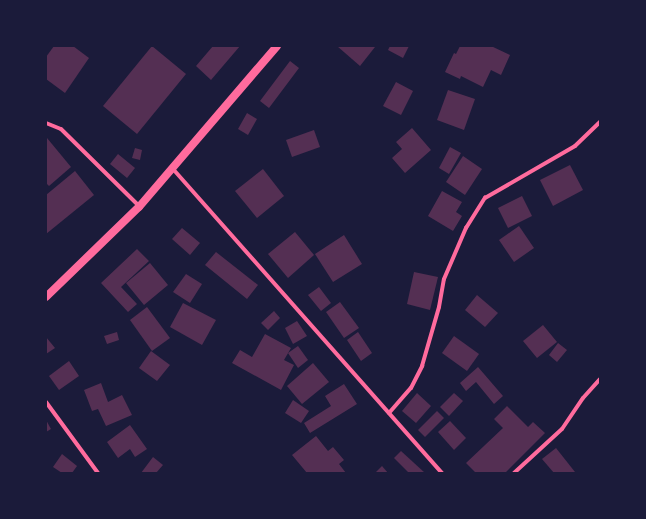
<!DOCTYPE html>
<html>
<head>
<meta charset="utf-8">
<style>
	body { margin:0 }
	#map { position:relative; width:646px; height:519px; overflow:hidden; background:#1b1b3a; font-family:Rubik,sans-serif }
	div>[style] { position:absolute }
	.building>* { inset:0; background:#542f53 }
	.minor>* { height:4px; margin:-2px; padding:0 2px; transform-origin:2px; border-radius:2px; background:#ff6b9d }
	.secondary>* { height:8px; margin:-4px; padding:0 4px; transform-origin:4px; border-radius:4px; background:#ff6b9d }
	span { translate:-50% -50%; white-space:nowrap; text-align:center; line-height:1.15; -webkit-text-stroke:4px #1b1b3a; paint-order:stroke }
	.frame { position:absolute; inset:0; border:47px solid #1b1b3a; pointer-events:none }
</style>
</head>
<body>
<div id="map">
	<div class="building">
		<div style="clip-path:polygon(54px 46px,73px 46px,89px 58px,65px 93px,46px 79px,46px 57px)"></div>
		<div style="clip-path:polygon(152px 46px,186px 74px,137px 134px,103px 106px)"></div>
		<div style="clip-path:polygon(213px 46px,240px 46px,211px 80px,196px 66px)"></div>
		<div style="clip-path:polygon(337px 46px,373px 46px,375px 47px,360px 66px)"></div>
		<div style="clip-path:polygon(390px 46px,409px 46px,403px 58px,388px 50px)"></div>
		<div style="clip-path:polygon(460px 46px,491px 46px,510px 55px,501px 75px,491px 70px,483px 87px,461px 76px,460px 79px,445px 72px,454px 53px,456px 54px)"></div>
		<div style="clip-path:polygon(290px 61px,299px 68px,269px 108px,260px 101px)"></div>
		<div style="clip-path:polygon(396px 82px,413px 91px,401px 115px,383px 106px)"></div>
		<div style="clip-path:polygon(448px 90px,475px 99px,464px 130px,437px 120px)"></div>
		<div style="clip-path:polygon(247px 113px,257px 119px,248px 135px,238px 129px)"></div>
		<div style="clip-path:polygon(412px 128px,431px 150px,405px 173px,392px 158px,402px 149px,396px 142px)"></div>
		<div style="clip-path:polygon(314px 130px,320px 147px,292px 157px,286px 140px)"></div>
		<div style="clip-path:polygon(47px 138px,71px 167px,49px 186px,46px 183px)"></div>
		<div style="clip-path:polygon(450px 147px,461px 153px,449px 174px,439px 168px)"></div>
		<div style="clip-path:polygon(135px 148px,142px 150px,140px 160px,132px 158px)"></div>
		<div style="clip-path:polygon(118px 154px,135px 168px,127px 178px,110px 164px)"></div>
		<div style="clip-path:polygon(463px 156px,482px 169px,465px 195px,446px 182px)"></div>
		<div style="clip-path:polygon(570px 165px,583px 190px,553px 206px,540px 180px)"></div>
		<div style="clip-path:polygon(263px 169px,284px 196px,257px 218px,235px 191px)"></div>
		<div style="clip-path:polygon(75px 171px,94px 195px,46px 234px,46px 195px)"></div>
		<div style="clip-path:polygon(442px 191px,462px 202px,456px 212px,462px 216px,453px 231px,428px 216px)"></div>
		<div style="clip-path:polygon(522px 196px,532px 216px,508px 228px,498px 208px)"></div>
		<div style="clip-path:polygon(519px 226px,534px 248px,514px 262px,499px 240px)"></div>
		<div style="clip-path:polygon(182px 228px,200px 243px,190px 255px,172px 239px)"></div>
		<div style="clip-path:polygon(295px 232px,314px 255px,288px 278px,268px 254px)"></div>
		<div style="clip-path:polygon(344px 235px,362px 264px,333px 282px,315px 254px)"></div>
		<div style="clip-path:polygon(137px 249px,149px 261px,121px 287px,137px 304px,128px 312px,101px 283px)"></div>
		<div style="clip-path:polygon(216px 252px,258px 285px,247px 299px,205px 265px)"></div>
		<div style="clip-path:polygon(150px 263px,168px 285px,144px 305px,126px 283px)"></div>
		<div style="clip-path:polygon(414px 272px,438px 277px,430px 310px,407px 304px)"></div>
		<div style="clip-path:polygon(186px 274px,202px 284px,190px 303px,173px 292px)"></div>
		<div style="clip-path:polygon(319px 287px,331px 303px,321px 311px,308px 295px)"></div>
		<div style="clip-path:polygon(477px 295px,498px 313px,485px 327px,465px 310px)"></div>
		<div style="clip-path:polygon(340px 302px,359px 328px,344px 338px,326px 312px)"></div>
		<div style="clip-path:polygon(183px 303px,216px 320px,202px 345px,170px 327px)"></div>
		<div style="clip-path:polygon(147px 307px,170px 338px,152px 351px,130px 320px)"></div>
		<div style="clip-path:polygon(274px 311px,280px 318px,268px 330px,261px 323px)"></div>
		<div style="clip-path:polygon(297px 321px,307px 336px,293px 344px,285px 328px)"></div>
		<div style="clip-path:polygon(543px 325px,557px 342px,537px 358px,523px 341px)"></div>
		<div style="clip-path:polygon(117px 332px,119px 340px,107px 344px,104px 336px)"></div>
		<div style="clip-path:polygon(358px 332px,372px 353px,361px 361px,347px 340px)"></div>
		<div style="clip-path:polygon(265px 334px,291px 348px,284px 360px,294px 365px,281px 390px,232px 363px,240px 350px,252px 357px)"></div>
		<div style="clip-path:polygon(454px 336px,479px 354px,467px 371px,442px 353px)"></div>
		<div style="clip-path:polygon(46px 337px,55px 348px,46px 354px)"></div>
		<div style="clip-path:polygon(558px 343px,567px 350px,557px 362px,549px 355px)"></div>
		<div style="clip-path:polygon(298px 346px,308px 360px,298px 368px,288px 353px)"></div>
		<div style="clip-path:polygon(151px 351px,170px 365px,157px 381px,139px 368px)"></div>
		<div style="clip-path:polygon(69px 361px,79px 376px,59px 390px,49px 376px)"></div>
		<div style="clip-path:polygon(313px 363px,329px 382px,302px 404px,287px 386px)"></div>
		<div style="clip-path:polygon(478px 367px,503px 396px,494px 404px,476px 382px,466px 391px,460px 383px)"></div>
		<div style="clip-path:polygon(101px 383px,108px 402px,122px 395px,132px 415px,106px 426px,98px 409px,92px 411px,84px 390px)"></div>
		<div style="clip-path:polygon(344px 384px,357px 404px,310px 433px,304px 423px,331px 406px,325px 396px)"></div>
		<div style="clip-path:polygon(417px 393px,431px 406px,416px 423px,402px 411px)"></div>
		<div style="clip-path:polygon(454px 393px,463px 401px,449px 416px,440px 407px)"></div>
		<div style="clip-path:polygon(293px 400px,309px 411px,301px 423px,285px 413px)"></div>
		<div style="clip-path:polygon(507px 406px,528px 427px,533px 422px,545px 433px,505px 473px,476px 473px,466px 463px,503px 428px,494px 419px)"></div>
		<div style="clip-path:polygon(437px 411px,444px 418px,425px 437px,418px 430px)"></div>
		<div style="clip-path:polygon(46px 420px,51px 429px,46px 432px)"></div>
		<div style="clip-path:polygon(450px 421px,466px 438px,454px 450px,438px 432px)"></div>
		<div style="clip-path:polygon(130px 425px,147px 449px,135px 457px,130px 449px,118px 458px,107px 442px)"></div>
		<div style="clip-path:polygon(316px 436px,328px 451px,333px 447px,344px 460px,339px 464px,346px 473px,307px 473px,292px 455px)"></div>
		<div style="clip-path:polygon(556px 448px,575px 472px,575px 473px,554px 473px,542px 459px)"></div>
		<div style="clip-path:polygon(401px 451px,425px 473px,409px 473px,394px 458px)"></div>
		<div style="clip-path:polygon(62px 454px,77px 466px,72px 473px,62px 473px,53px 467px)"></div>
		<div style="clip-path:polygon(153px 457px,163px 465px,156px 473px,141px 473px)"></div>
		<div style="clip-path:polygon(382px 466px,388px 473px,375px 473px)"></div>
	</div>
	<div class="minor">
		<div style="left:46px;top:123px;width:16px;rotate:22deg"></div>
		<div style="left:61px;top:129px;width:110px;rotate:44.6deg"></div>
		<div style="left:173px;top:169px;width:406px;rotate:48.5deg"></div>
		<div style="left:46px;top:402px;width:88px;rotate:53.8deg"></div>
		<div style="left:389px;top:413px;width:33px;rotate:-49deg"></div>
		<div style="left:411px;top:388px;width:25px;rotate:-63deg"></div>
		<div style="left:422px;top:366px;width:61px;rotate:-73.9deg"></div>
		<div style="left:439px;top:307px;width:28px;rotate:-80deg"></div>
		<div style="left:444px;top:279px;width:56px;rotate:-66.7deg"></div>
		<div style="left:466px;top:228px;width:36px;rotate:-58deg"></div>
		<div style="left:485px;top:198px;width:104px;rotate:-30deg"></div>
		<div style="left:575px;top:146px;width:35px;rotate:-44deg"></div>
		<div style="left:514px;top:473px;width:65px;rotate:-42.5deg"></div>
		<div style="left:562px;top:429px;width:37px;rotate:-56deg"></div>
		<div style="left:583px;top:398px;width:25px;rotate:-48deg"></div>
	</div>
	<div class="secondary">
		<div style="left:46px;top:297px;width:129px;rotate:-44.1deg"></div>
		<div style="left:139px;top:207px;width:212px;rotate:-49.4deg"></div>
	</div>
	<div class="frame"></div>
</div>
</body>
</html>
